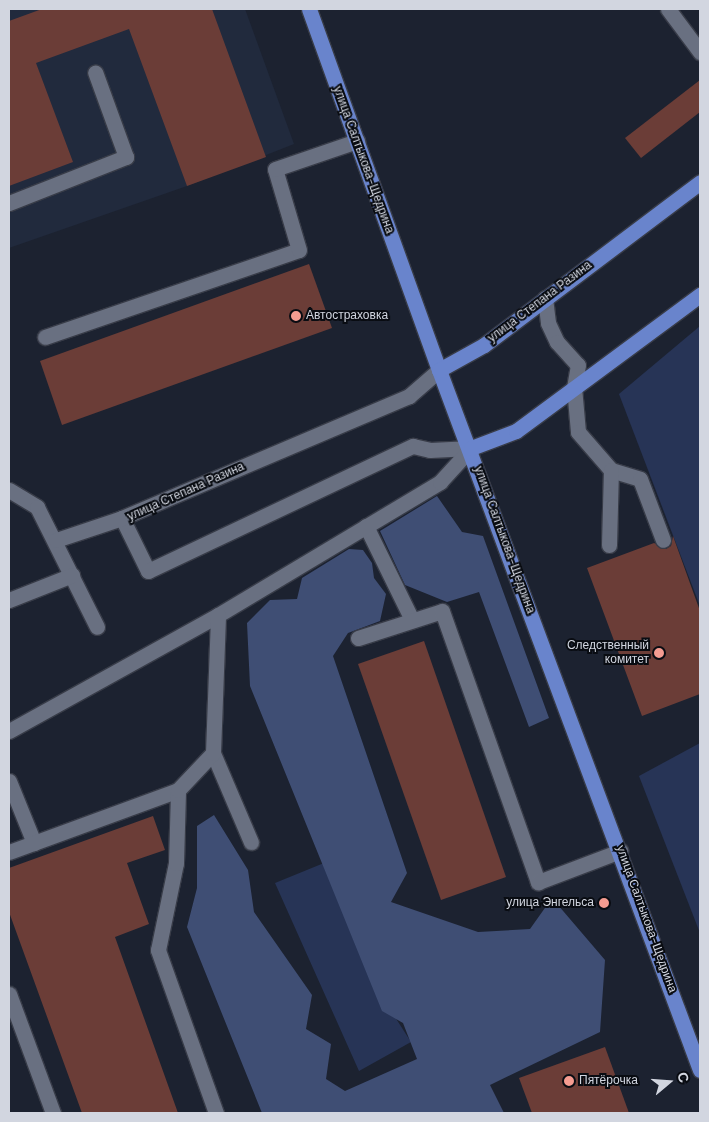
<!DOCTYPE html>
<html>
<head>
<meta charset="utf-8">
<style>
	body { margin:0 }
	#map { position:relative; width:709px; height:1122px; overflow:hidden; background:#1c2230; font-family:"DM Sans",sans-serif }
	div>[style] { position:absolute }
	.built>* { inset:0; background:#212a3d }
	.green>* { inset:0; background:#273456 }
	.forest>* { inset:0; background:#3f4e74 }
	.building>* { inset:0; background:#6b3d37 }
	.roads { filter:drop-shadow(1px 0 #383c48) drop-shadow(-1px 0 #383c48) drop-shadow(0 1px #383c48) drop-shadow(0 -1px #383c48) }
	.minor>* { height:15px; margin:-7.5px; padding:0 7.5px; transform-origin:7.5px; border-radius:7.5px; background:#697081 }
	.major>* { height:15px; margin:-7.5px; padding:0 7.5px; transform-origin:7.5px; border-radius:7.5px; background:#6984cc }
	.dots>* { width:14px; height:14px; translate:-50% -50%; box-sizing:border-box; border:2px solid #090c12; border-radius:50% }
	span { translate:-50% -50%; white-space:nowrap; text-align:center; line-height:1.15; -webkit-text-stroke:4px #090c12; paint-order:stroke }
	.street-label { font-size:12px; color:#d2d6e0 }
	.poi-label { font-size:12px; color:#d2d6e0 }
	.left { translate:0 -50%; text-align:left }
	.right { translate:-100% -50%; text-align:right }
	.frame { position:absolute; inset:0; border:10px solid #d2d6e0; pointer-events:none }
	.north { position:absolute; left:644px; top:1057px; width:50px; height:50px; -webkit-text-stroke:4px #090c12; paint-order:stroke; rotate:72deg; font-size:14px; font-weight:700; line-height:20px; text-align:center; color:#d2d6e0 }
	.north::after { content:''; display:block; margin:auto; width:18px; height:22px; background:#d2d6e0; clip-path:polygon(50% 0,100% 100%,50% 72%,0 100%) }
</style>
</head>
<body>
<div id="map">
	<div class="built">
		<div style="clip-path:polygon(9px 9px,245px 9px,294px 144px,187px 186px,9px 248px)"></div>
	</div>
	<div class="green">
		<div style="clip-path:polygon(700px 326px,700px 606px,619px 394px)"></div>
		<div style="clip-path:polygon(700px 743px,700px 933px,639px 776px)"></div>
		<div style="clip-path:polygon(324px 863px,370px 978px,411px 1042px,359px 1071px,275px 883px)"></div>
	</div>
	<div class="forest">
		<div style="clip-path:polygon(437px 496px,462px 532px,483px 536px,549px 718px,529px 727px,479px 592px,447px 602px,405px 585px,380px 531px)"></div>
		<div style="clip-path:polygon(349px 549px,363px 550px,372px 563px,374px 578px,386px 594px,380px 621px,348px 633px,333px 656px,407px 873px,391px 902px,478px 932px,530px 929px,552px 898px,605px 960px,600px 1032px,490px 1085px,504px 1113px,262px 1113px,187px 927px,197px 888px,197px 826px,214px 815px,248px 870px,254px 912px,312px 995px,306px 1029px,331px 1044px,326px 1079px,345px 1091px,417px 1059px,403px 1023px,382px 1011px,250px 686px,247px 623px,270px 600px,297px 599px,302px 578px)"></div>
	</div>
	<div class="building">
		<div style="clip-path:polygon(42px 9px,212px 9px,266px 157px,187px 186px,129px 29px,36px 63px,73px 162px,9px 186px,9px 21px)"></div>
		<div style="clip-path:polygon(700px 80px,700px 112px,641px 158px,625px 138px)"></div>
		<div style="clip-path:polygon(309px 264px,332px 328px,62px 425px,40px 361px)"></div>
		<div style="clip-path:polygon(673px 536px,700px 611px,700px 694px,642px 716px,587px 568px,654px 543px,666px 549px,671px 546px)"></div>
		<div style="clip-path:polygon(424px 641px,506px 877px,441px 900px,358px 664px)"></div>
		<div style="clip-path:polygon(153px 816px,165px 850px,127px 863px,149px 924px,115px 937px,178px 1113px,82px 1113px,9px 912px,9px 868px)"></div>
		<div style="clip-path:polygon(605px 1047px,629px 1113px,532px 1113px,519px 1078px)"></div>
	</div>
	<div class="roads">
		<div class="minor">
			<div style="left:668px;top:9px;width:54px;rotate:53.3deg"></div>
			<div style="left:9px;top:203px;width:126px;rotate:-21.5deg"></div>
			<div style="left:126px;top:157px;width:90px;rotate:-110deg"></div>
			<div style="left:545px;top:298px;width:25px;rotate:83deg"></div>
			<div style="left:548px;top:323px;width:21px;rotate:65deg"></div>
			<div style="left:557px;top:342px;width:31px;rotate:48deg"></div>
			<div style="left:578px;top:365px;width:22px;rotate:100deg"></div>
			<div style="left:574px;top:387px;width:45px;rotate:84.9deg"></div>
			<div style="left:578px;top:432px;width:50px;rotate:49deg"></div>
			<div style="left:611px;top:470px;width:30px;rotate:17deg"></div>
			<div style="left:640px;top:479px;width:65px;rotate:69.3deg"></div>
			<div style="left:45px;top:337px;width:268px;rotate:-18.9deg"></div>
			<div style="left:299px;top:250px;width:84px;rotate:-106.5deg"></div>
			<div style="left:275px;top:169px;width:87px;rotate:-18.9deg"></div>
			<div style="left:439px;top:370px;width:40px;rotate:139deg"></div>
			<div style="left:409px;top:396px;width:312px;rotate:157deg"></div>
			<div style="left:122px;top:518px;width:59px;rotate:63.9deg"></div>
			<div style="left:148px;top:571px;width:293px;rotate:-25.3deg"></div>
			<div style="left:413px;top:446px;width:17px;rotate:13deg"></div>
			<div style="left:430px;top:450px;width:41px;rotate:-2.8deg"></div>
			<div style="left:9px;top:490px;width:33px;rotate:31deg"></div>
			<div style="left:37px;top:507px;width:134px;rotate:63.4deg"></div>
			<div style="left:366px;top:526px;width:105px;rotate:63.9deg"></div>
			<div style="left:56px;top:540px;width:70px;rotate:-18.4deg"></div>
			<div style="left:609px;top:545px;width:75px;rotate:-88.5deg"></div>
			<div style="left:9px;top:600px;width:68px;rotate:-21.6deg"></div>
			<div style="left:358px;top:638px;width:88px;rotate:-17.8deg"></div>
			<div style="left:442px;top:611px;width:288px;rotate:70.5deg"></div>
			<div style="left:538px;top:882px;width:88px;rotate:-20.7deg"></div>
			<div style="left:9px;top:731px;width:239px;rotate:-29deg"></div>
			<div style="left:218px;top:615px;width:259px;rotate:-30.9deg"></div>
			<div style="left:440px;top:482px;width:46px;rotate:-47.6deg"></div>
			<div style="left:213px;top:753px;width:97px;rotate:66.9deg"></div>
			<div style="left:9px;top:781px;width:67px;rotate:68deg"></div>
			<div style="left:9px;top:852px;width:180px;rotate:-20.1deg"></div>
			<div style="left:9px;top:994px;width:127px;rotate:69.7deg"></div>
			<div style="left:216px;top:1113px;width:173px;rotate:-109.6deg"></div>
			<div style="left:158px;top:950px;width:89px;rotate:-78.3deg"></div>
			<div style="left:176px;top:863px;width:73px;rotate:-88.4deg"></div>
			<div style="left:178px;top:790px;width:51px;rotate:-46.6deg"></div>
			<div style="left:213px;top:753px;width:138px;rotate:-87.9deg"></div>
		</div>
		<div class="major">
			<div style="left:309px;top:9px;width:384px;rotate:70.2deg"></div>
			<div style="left:439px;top:370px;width:747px;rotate:69.55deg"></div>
			<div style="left:439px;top:370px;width:51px;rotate:-29.1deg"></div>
			<div style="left:484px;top:345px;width:271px;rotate:-37deg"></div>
			<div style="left:471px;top:448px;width:48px;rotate:-20.7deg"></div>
			<div style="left:516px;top:431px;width:229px;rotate:-36.5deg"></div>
		</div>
	</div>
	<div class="dots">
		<div style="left:296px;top:316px;background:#f59c91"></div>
		<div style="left:659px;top:653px;background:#f59c91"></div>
		<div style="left:604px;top:903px;background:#f59c91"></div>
		<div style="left:569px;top:1081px;background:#f59c91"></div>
	</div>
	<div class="street-label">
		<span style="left:363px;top:160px;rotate:70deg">улица Салтыкова-Щедрина</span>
		<span style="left:540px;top:302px;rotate:-37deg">улица Степана Разина</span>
		<span style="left:186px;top:492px;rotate:-24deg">улица Степана Разина</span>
		<span style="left:504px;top:540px;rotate:70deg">улица Салтыкова-Щедрина</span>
		<span style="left:646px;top:919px;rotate:70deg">улица Салтыкова-Щедрина</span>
	</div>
	<div class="poi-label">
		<span class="left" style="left:306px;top:316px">Автостраховка</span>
		<span class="right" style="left:649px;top:653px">Следственный<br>комитет</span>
		<span class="right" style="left:594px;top:903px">улица Энгельса</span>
		<span class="left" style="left:579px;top:1081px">Пятёрочка</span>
	</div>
	<div class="frame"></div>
	<div class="north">С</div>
</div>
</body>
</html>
